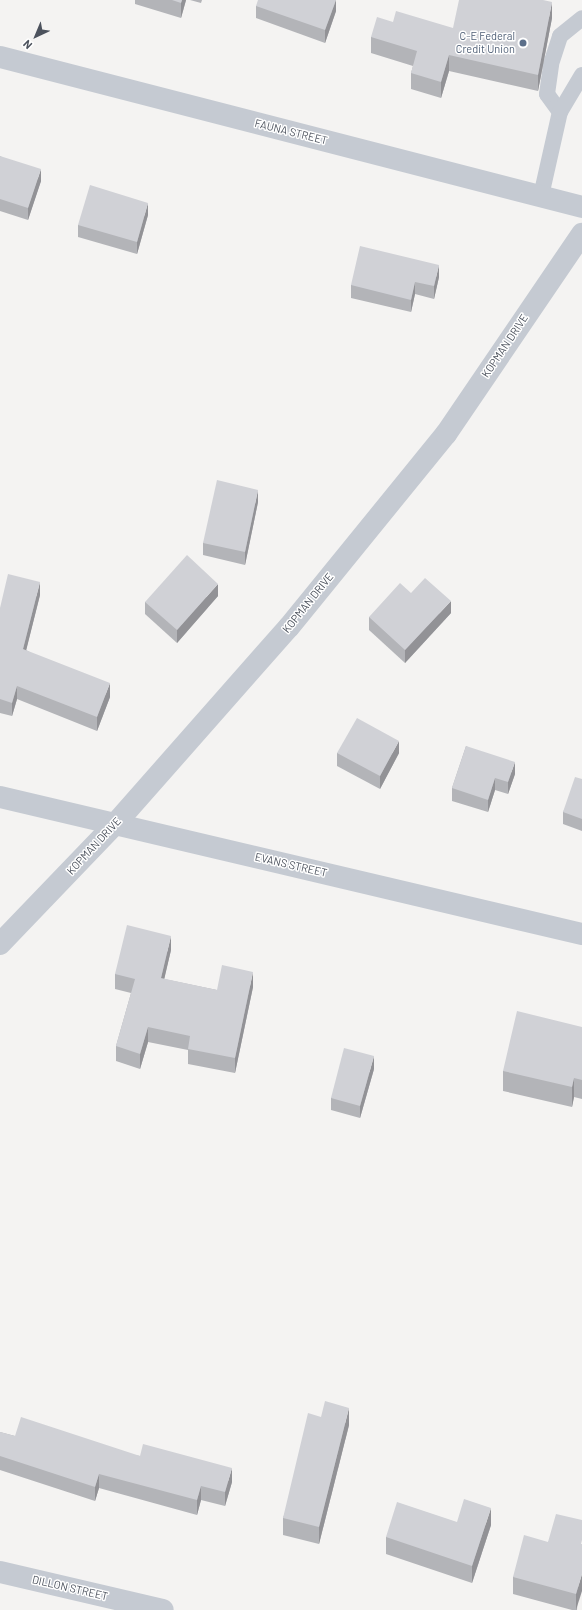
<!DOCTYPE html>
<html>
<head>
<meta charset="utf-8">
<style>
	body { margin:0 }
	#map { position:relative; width:582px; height:1610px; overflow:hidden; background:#f4f3f2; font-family:Barlow,sans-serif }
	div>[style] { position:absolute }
	.lane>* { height:16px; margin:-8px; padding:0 8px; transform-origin:8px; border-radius:8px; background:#c5cad2 }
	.street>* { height:22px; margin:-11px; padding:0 11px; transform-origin:11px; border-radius:11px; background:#c5cad2 }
	.wall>* { inset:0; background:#b3b4b8 }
	.shaded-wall>* { inset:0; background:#929296 }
	.building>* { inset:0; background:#d0d1d6 }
	.dots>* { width:11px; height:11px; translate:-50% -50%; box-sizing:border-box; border:2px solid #fff; border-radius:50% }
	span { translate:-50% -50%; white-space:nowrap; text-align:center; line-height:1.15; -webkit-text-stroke:3px #fff; paint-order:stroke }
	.service-label { font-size:11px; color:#4e5e75 }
	.right { translate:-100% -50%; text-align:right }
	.street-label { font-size:11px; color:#4c525d }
	.north { position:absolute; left:16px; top:16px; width:40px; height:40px; -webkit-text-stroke:3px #fff; paint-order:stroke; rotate:224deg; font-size:11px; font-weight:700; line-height:16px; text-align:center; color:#4c525d }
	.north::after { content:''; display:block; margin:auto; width:14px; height:18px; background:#4c525d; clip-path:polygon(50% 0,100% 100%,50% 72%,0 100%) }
</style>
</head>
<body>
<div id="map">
	<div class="lane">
		<div style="left:560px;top:112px;width:22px;rotate:-126deg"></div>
		<div style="left:547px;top:94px;width:30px;rotate:-82deg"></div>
		<div style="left:551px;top:64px;width:29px;rotate:-72deg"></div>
		<div style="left:560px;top:36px;width:28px;rotate:-39deg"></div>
		<div style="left:541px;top:196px;width:86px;rotate:-77.3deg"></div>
		<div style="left:560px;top:112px;width:43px;rotate:-59.3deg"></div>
	</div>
	<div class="street">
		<div style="left:0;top:57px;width:601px;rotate:14.45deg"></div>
		<div style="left:0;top:797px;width:598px;rotate:13.25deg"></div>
		<div style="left:0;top:944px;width:168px;rotate:-46.2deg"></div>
		<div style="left:116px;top:823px;width:261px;rotate:-48.6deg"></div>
		<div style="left:289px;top:627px;width:249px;rotate:-50.9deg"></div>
		<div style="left:446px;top:434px;width:242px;rotate:-55.8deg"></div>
		<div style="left:0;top:1572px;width:167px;rotate:13.1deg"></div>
	</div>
	<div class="wall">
		<div style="clip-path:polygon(135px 0,186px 0,181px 18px,135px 4px)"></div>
		<div style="clip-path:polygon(190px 0,202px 0,201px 3px)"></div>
		<div style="clip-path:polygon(336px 0,336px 11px,325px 43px,256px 18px,256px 6px)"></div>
		<div style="clip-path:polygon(552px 18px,538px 91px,449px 71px,441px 98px,411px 89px,411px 73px,413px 66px,371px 53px,371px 37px,453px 28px)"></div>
		<div style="clip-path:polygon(0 156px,41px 181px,28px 220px,0 211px)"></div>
		<div style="clip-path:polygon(148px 215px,137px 254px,78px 237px,78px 225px)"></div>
		<div style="clip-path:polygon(439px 277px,434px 299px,415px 294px,411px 312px,351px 298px,351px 285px)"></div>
		<div style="clip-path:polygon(258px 502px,245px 565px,203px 555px,203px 543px)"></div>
		<div style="clip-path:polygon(40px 595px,26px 650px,110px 697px,97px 731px,17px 699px,12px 716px,0 713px,0 608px)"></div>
		<div style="clip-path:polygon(218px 596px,177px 643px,145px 614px,145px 602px)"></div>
		<div style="clip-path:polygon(451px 613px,405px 663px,369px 630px,369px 617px)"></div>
		<div style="clip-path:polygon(466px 746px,515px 774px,508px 794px,495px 790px,488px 812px,452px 801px,452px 788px)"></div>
		<div style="clip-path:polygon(337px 753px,399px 753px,380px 789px,337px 766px)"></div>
		<div style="clip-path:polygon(582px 779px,582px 831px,563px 824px,563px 812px)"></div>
		<div style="clip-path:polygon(171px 950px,164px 979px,217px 990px,253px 987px,235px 1073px,188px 1064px,188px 1050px,148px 1042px,140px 1069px,116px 1061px,116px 1046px,131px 993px,115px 989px,115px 974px)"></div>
		<div style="clip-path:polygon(582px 1027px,582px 1099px,574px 1097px,572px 1107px,503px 1091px,503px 1071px)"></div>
		<div style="clip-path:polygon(374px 1069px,360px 1118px,331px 1110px,331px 1098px)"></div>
		<div style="clip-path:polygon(321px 1417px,349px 1425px,319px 1544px,283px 1535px,283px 1518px)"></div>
		<div style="clip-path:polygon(0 1432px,15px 1436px,140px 1456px,232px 1482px,225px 1506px,201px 1500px,197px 1515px,99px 1488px,95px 1501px,0 1470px)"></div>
		<div style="clip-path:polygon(582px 1520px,577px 1610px,572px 1610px,513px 1594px,513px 1577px,548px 1542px)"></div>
		<div style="clip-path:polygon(457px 1522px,491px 1525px,472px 1583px,386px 1554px,386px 1537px)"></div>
	</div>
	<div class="shaded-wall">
		<div style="clip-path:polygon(182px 0,186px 0,181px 18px,181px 3px)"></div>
		<div style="clip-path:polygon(336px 0,336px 11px,325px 43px,325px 30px)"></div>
		<div style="clip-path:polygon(552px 2px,552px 18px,538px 91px,538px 75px)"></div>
		<div style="clip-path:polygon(449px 55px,449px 71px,441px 98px,441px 82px)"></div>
		<div style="clip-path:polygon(41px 169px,41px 181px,28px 220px,28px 208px)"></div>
		<div style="clip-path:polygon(148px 203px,148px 215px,137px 254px,137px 242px)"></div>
		<div style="clip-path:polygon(439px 265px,439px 277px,434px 299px,434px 286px)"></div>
		<div style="clip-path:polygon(415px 282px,415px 294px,411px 312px,411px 300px)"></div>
		<div style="clip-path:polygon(258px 490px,258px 502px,245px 565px,245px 552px)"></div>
		<div style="clip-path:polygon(40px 582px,40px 595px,23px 663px,23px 649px)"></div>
		<div style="clip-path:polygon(218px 584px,218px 596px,177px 643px,177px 630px)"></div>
		<div style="clip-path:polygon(451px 601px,451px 613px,405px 663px,405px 650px)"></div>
		<div style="clip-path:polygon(110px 683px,110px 697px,97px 731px,97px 717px)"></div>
		<div style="clip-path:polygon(17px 686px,17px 699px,12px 716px,12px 703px)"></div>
		<div style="clip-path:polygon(399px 741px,399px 753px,380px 789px,380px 776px)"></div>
		<div style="clip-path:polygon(515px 762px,515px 774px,508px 794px,508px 782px)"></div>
		<div style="clip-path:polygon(495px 778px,495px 790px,488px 812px,488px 800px)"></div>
		<div style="clip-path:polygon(171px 936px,171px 950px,161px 993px,161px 978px)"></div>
		<div style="clip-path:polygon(253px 972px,253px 987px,235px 1073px,235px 1058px)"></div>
		<div style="clip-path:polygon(148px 1027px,148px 1042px,140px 1069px,140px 1054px)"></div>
		<div style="clip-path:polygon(374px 1056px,374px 1069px,360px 1118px,360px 1106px)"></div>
		<div style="clip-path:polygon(574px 1078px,574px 1097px,572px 1107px,572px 1087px)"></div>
		<div style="clip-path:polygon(349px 1408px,349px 1425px,319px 1544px,319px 1527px)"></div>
		<div style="clip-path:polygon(232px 1468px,232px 1482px,225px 1506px,225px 1492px)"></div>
		<div style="clip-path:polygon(99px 1474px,99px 1488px,95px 1501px,95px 1487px)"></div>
		<div style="clip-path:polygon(201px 1486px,201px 1500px,197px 1515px,197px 1500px)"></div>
		<div style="clip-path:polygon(491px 1508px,491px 1525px,472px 1583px,472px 1566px)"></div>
		<div style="clip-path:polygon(582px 1574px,582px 1591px,576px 1610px,576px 1594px)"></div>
	</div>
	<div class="building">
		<div style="clip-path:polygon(172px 0,182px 0,181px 3px)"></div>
		<div style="clip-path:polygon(258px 0,336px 0,325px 30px,256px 6px)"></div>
		<div style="clip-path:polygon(459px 0,543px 0,552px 2px,538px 75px,449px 55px,441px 82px,411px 73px,417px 51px,371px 37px,377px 17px,393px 22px,396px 11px,453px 28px)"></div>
		<div style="clip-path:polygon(0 156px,41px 169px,28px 208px,0 199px)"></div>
		<div style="clip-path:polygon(90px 185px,148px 203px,137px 242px,78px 225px)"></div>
		<div style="clip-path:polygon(360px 246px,439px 265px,434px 286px,415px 282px,411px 300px,351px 285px)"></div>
		<div style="clip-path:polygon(217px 480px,258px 490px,245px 552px,203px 543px)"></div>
		<div style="clip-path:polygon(187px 555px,218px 584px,177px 630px,145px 602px)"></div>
		<div style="clip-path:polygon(8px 574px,40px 582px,23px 649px,110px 683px,97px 717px,17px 686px,12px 703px,0 699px,0 608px)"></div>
		<div style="clip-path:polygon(425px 578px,451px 601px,405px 650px,369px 617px,400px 583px,411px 593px)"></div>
		<div style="clip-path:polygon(357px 718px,399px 741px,380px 776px,337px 753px)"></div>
		<div style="clip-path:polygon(466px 746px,515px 762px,508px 782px,495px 778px,488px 800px,452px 788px)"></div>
		<div style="clip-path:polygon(575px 777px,582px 779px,582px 819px,563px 812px)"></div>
		<div style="clip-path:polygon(127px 925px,171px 936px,161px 978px,217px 990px,222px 965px,253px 972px,235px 1058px,188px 1049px,190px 1036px,148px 1027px,140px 1054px,116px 1046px,135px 979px,115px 974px)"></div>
		<div style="clip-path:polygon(517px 1011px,582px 1027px,582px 1080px,574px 1078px,572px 1087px,503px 1071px)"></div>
		<div style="clip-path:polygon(344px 1048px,374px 1056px,360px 1106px,331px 1098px)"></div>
		<div style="clip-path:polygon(325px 1401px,349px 1408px,319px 1527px,283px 1518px,308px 1413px,321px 1417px)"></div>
		<div style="clip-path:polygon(21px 1417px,140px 1456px,143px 1444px,232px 1468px,225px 1492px,201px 1486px,197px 1500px,99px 1474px,95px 1487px,0 1456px,0 1432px,15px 1436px)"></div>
		<div style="clip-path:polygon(464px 1499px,491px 1508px,472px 1566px,386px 1537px,397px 1502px,457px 1522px)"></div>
		<div style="clip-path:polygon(556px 1514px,582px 1520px,582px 1540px,581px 1544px,582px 1544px,582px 1574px,576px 1594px,513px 1577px,524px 1535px,548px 1542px)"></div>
	</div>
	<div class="dots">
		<div style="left:523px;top:43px;background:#5c6f8a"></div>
	</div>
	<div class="service-label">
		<span class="right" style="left:515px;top:43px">C-E Federal<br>Credit Union</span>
	</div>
	<div class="street-label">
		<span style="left:291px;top:132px;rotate:14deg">FAUNA STREET</span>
		<span style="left:505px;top:346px;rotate:-56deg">KOPMAN DRIVE</span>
		<span style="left:308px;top:603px;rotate:-51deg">KOPMAN DRIVE</span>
		<span style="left:94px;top:846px;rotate:-47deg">KOPMAN DRIVE</span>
		<span style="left:291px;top:865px;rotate:13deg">EVANS STREET</span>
		<span style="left:70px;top:1588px;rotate:13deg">DILLON STREET</span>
	</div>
	<div class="north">N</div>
</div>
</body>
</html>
